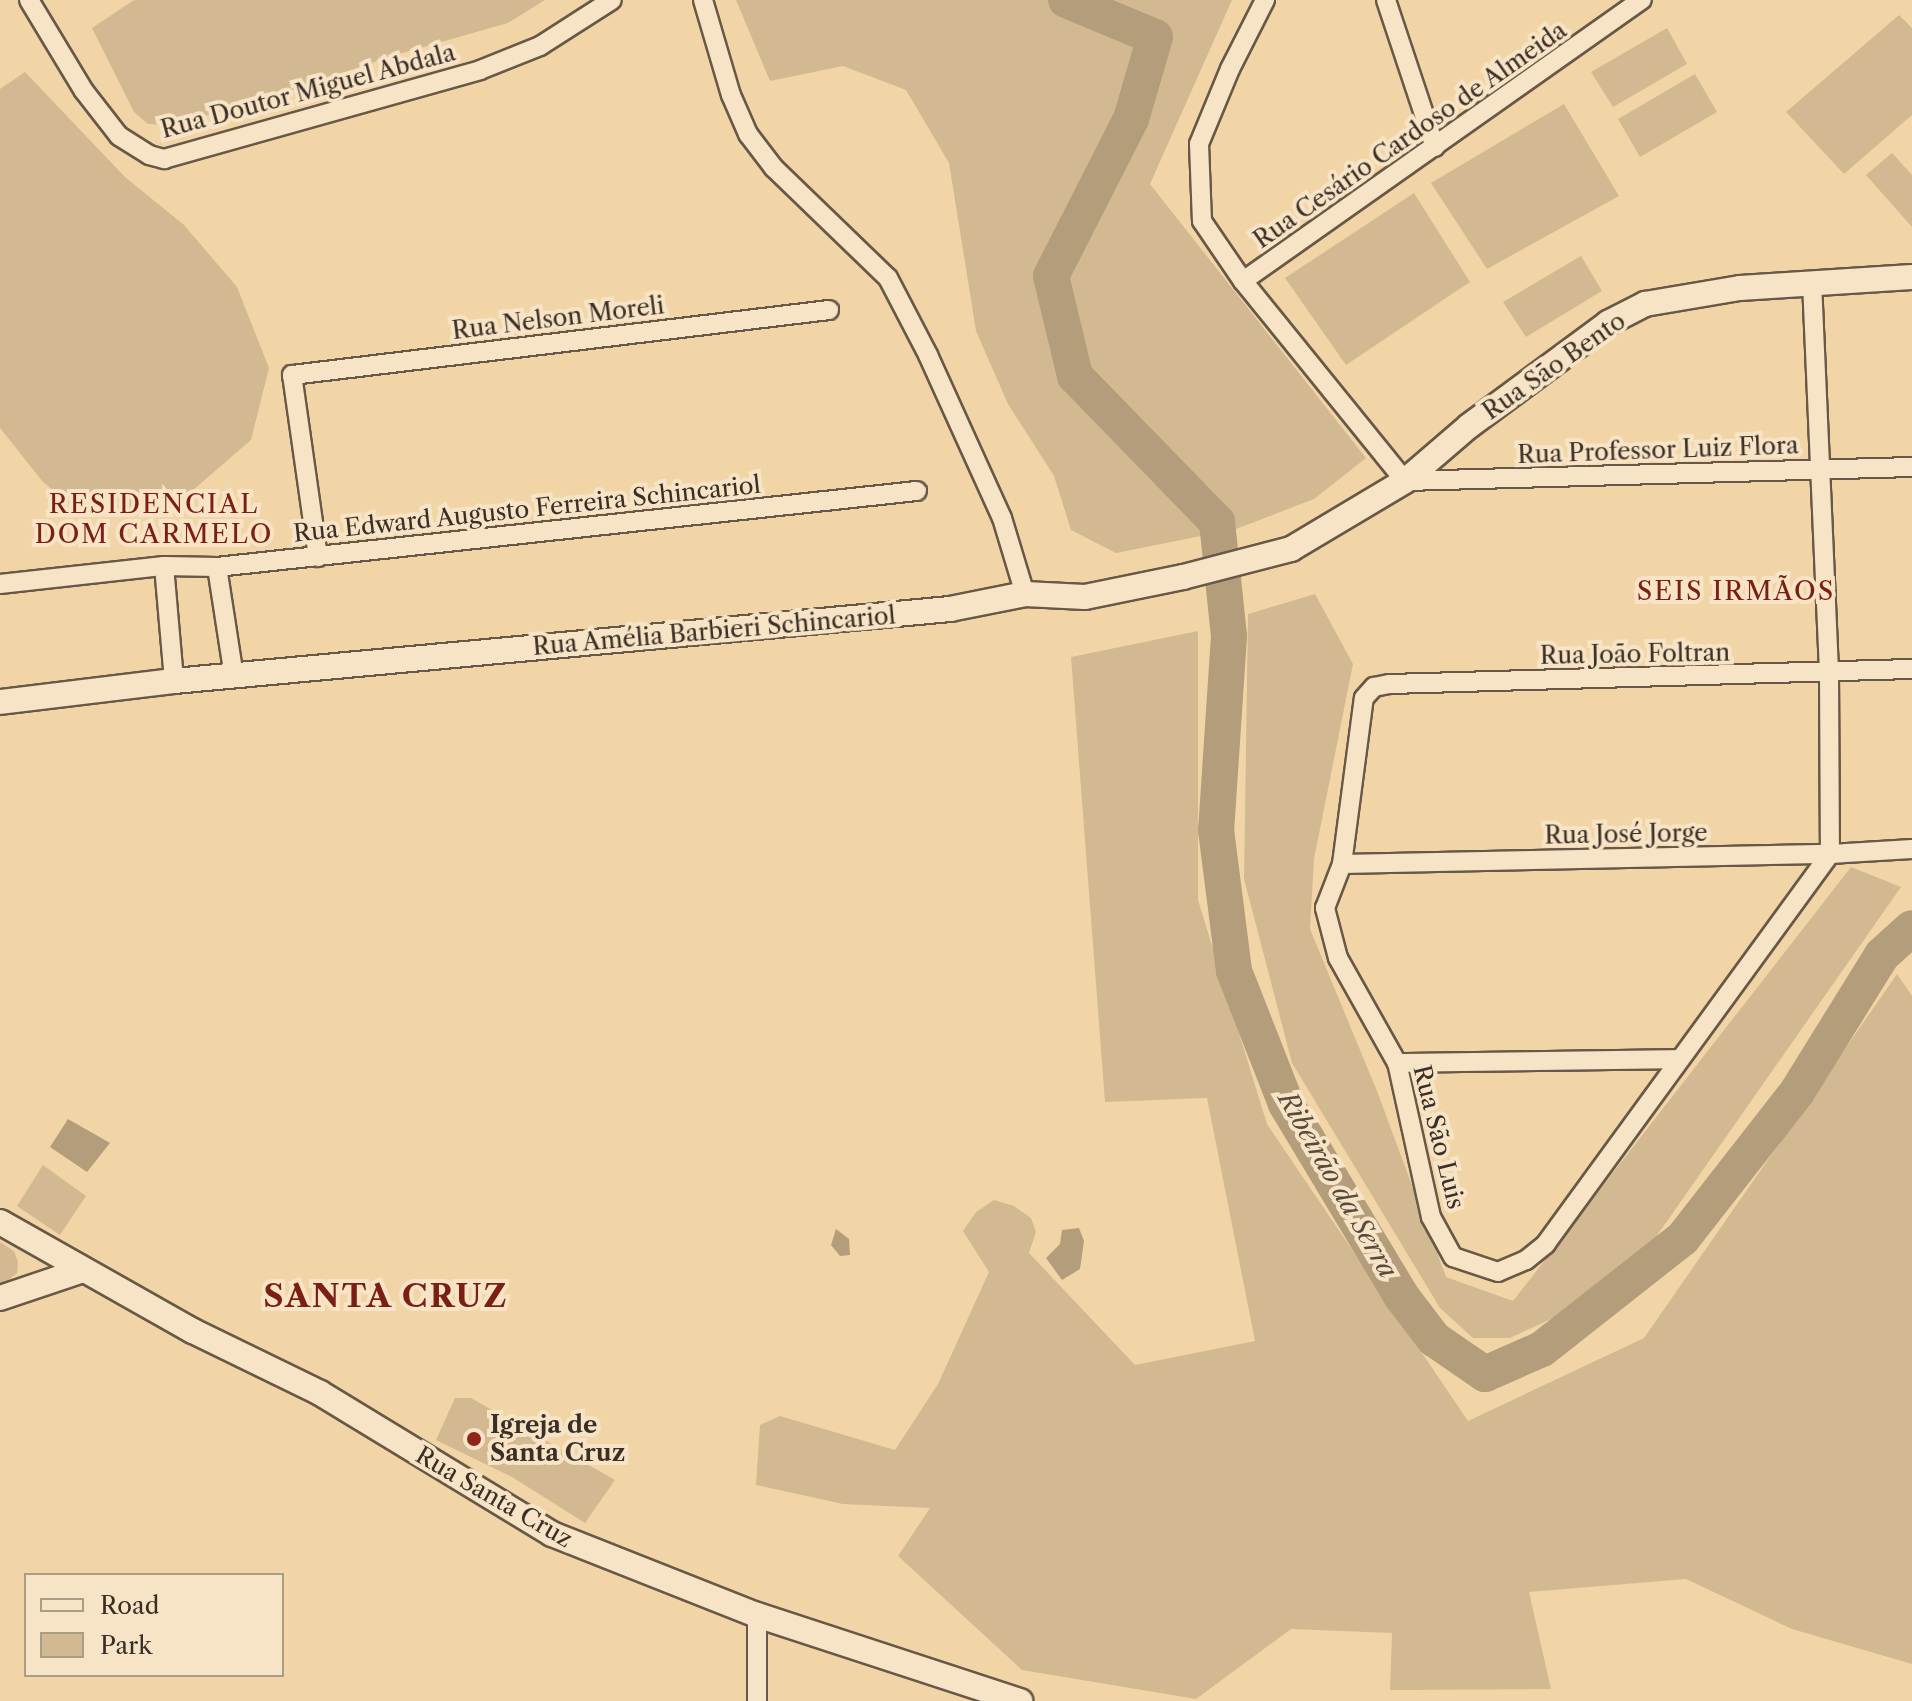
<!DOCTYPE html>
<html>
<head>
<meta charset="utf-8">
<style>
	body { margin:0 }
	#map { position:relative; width:1912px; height:1701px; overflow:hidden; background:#f2d5a7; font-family:"Libre Caslon Text",serif }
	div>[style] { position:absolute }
	.green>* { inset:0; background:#d3b991 }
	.water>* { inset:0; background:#b39d7b }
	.river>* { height:36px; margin:-18px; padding:0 18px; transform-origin:18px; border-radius:18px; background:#b39d7b }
	.roads { filter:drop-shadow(2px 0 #685847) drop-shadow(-2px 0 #685847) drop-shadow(0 2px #685847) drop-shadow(0 -2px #685847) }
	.minor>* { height:18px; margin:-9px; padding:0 9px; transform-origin:9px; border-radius:9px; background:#f7e4c6 }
	.tertiary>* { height:24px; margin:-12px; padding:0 12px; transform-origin:12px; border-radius:12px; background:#f7e4c6 }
	.dots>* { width:22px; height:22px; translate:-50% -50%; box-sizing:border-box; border:4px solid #f7e4c6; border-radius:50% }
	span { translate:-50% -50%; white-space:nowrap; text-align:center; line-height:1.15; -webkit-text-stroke:8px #f7e4c6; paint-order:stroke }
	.street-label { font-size:24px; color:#3a2f27 }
	.poi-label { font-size:24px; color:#3a2f27; font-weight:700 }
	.left { translate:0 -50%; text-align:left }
	.neighbourhood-label { font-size:26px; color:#7a1f14; letter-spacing:2px }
	.water-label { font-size:26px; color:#584a3c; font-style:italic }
	.district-label { font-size:32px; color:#7a1f14; font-weight:700; letter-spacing:2px }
	.legend { position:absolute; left:24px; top:1573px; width:260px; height:104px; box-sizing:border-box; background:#f7e4c6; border:2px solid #ab9c86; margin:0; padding:10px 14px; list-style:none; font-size:24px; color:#3a2f27 }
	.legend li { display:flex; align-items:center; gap:16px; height:40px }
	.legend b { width:40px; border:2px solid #ab9c86 }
</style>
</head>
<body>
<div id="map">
	<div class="green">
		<div style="clip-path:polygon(134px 0,545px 0,508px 23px,392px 56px,255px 103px,169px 125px,148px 124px,134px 112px,92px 28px)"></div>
		<div style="clip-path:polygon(736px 0,1232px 0,1150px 184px,1366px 458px,1314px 499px,1236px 529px,1116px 553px,1071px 530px,1054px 476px,1008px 404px,976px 331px,949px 163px,906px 90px,843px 66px,770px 81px)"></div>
		<div style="clip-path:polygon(1899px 15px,1912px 28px,1912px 115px,1844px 174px,1786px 112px)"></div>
		<div style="clip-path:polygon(1667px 28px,1687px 64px,1613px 107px,1591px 72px)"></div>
		<div style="clip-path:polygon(25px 72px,125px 177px,184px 225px,237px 287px,269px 368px,251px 440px,192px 491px,148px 506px,102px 511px,68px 503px,43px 482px,0 428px,0 89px)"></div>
		<div style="clip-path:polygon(1695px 74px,1717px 112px,1640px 157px,1618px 119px)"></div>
		<div style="clip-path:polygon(1564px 104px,1619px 196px,1487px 269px,1431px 183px)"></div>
		<div style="clip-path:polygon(1892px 153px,1912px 175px,1912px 227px,1866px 175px)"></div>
		<div style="clip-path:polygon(1414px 193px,1470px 282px,1346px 365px,1285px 278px)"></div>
		<div style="clip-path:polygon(1581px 256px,1602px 291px,1526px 337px,1503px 302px)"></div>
		<div style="clip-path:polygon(1315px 594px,1353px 664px,1314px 859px,1310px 929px,1377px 1091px,1446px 1277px,1513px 1301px,1851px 867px,1901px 887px,1656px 1237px,1553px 1318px,1510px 1338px,1473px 1338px,1440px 1308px,1292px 1063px,1244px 879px,1248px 614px)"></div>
		<div style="clip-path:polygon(1198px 631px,1198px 900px,1267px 1124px,1468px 1421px,1644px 1338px,1897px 974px,1912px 996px,1912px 1664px,1792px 1629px,1686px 1579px,1529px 1592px,1551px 1689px,1390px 1690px,1392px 1633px,1291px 1629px,1196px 1699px,1022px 1670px,898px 1556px,930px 1508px,843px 1504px,756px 1485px,760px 1425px,780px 1416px,895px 1450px,938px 1384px,989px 1272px,963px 1231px,976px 1212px,994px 1200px,1014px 1206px,1031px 1218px,1036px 1232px,1029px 1253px,1135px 1365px,1255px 1341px,1207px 1098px,1105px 1102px,1071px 657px)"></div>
		<div style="clip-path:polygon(43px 1165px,86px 1196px,60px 1235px,17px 1206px)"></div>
		<div style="clip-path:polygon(0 1242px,14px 1251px,18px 1262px,17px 1273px,0 1287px)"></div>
		<div style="clip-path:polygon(455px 1398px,471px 1398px,615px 1480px,585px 1523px,512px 1477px,436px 1440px)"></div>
	</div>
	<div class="water">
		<div style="clip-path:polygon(68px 1119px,110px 1143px,87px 1172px,50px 1147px)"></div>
		<div style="clip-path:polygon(1079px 1228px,1084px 1241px,1080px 1269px,1062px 1280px,1046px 1258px,1060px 1244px,1062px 1230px)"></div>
		<div style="clip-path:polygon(836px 1229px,849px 1239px,850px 1255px,840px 1256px,831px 1245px)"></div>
	</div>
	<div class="river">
		<div style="left:1066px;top:0;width:96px;rotate:22.6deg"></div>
		<div style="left:1155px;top:37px;width:85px;rotate:106.3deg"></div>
		<div style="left:1131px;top:119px;width:176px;rotate:117deg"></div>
		<div style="left:1051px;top:276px;width:103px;rotate:76.5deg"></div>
		<div style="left:1075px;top:376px;width:204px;rotate:45.8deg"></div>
		<div style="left:1217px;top:522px;width:115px;rotate:84deg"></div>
		<div style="left:1229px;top:636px;width:194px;rotate:93.8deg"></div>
		<div style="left:1216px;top:830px;width:142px;rotate:82.7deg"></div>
		<div style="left:1234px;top:971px;width:143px;rotate:68.6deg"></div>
		<div style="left:1286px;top:1104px;width:225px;rotate:59deg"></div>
		<div style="left:1402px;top:1297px;width:53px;rotate:52.7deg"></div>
		<div style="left:1434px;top:1339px;width:62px;rotate:34.5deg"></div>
		<div style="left:1485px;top:1374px;width:62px;rotate:-23.7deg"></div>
		<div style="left:1542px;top:1349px;width:179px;rotate:-38.2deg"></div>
		<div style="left:1683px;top:1238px;width:185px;rotate:-52deg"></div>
		<div style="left:1797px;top:1092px;width:161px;rotate:-58.2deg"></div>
		<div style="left:1882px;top:955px;width:40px;rotate:-42deg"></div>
	</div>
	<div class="roads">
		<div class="minor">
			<div style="left:29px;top:0;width:106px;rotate:58.9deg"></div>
			<div style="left:84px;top:91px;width:57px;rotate:52.1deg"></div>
			<div style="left:119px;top:136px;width:36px;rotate:32deg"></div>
			<div style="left:149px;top:155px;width:16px;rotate:15deg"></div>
			<div style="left:164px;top:159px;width:328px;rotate:-15.7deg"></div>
			<div style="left:480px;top:70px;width:65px;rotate:-21.8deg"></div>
			<div style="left:540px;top:46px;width:85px;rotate:-32.6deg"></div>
			<div style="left:703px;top:0;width:99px;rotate:73.6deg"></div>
			<div style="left:731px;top:95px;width:43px;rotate:66.4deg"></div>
			<div style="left:748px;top:134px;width:43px;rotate:52.6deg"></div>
			<div style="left:774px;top:168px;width:158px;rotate:44deg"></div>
			<div style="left:888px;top:278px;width:87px;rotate:62.5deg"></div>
			<div style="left:928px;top:355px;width:179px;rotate:65.6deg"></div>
			<div style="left:1002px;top:518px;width:79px;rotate:73.2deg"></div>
			<div style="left:1265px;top:0;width:77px;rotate:116.9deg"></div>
			<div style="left:1230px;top:69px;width:81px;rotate:112.5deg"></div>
			<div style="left:1199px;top:144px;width:77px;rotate:87.8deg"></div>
			<div style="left:1202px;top:221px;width:73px;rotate:55.7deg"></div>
			<div style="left:1243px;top:281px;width:257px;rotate:51deg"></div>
			<div style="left:1405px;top:481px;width:507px;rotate:-1.58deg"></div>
			<div style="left:1386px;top:0;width:155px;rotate:71.6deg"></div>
			<div style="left:1243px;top:281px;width:488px;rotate:-35.2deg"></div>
			<div style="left:1812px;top:282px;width:391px;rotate:87.5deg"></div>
			<div style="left:1829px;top:673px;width:181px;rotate:89.7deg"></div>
			<div style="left:318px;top:557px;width:184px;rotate:-98.1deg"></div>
			<div style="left:292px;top:375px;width:541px;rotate:-6.9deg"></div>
			<div style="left:164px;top:566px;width:115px;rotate:85deg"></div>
			<div style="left:217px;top:567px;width:111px;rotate:81.2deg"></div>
			<div style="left:0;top:584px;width:165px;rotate:-6.3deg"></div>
			<div style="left:164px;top:566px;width:53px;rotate:1.1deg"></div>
			<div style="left:217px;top:567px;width:704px;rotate:-6.2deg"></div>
			<div style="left:1830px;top:854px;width:482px;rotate:126.1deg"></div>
			<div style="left:1546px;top:1244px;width:26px;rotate:141deg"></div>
			<div style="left:1526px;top:1260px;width:30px;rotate:157deg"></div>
			<div style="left:1498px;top:1272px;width:47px;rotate:-161.6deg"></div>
			<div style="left:1453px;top:1257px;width:46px;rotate:-118.8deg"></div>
			<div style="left:1431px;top:1217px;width:158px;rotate:-102.4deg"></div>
			<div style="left:1397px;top:1063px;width:120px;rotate:-119.3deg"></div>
			<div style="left:1338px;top:958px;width:52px;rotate:-104.6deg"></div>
			<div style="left:1325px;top:908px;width:47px;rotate:-68.9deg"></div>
			<div style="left:1342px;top:864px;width:167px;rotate:-82.5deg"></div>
			<div style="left:1364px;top:698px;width:15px;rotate:-48deg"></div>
			<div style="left:1374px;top:687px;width:16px;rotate:-11deg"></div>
			<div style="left:1390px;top:684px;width:522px;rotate:-1.65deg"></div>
			<div style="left:1342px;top:864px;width:488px;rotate:-1.2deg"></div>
			<div style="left:1830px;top:854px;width:82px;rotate:-3.5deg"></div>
			<div style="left:1397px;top:1063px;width:281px;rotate:-0.8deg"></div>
			<div style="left:757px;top:1701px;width:86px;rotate:-90deg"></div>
		</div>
		<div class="tertiary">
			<div style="left:0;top:702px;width:175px;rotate:-6.9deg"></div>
			<div style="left:174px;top:681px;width:779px;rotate:-5.3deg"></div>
			<div style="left:950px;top:609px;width:76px;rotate:-11.3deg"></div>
			<div style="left:1025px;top:594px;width:60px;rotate:2.9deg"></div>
			<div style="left:1085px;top:597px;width:100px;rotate:-11.5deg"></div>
			<div style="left:1183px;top:577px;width:112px;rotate:-14.5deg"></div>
			<div style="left:1291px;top:549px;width:133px;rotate:-30.8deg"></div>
			<div style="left:1405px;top:481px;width:84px;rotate:-40.7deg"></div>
			<div style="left:1469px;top:426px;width:173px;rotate:-36.5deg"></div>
			<div style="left:1608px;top:323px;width:42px;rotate:-27.2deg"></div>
			<div style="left:1645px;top:304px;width:96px;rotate:-9.6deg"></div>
			<div style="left:1740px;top:288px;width:172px;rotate:-3.7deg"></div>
			<div style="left:0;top:1222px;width:222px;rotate:29.5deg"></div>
			<div style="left:193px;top:1331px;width:141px;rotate:26deg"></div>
			<div style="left:320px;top:1393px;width:271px;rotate:31.3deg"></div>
			<div style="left:552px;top:1534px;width:220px;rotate:21.6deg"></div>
			<div style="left:757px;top:1615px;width:277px;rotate:18.1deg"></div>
			<div style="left:0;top:1298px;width:88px;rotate:-18.6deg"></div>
		</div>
	</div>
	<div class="dots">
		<div style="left:474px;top:1439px;background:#8f2418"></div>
	</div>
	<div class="street-label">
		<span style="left:308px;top:91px;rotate:-15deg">Rua Doutor Miguel Abdala</span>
		<span style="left:1410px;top:135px;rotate:-35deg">Rua Cesário Cardoso de Almeida</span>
		<span style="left:558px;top:318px;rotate:-7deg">Rua Nelson Moreli</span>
		<span style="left:1554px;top:366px;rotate:-35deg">Rua São Bento</span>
		<span style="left:1658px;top:450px;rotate:-2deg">Rua Professor Luiz Flora</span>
		<span style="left:527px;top:509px;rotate:-6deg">Rua Edward Augusto Ferreira Schincariol</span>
		<span style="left:714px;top:631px;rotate:-5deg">Rua Amélia Barbieri Schincariol</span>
		<span style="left:1635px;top:654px;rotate:-1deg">Rua João Foltran</span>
		<span style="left:1626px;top:834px;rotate:-1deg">Rua José Jorge</span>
		<span style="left:1439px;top:1137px;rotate:76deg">Rua São Luis</span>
		<span style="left:494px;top:1497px;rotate:30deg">Rua Santa Cruz</span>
	</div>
	<div class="poi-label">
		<span class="left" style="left:490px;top:1439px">Igreja de<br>Santa Cruz</span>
	</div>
	<div class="neighbourhood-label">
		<span style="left:154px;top:520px">RESIDENCIAL<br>DOM CARMELO</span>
		<span style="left:1736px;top:592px">SEIS IRMÃOS</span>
	</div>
	<div class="water-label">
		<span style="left:1337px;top:1185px;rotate:60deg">Ribeirão da Serra</span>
	</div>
	<div class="district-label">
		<span style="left:386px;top:1296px">SANTA CRUZ</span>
	</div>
	<ul class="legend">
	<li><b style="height:10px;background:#f7e4c6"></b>Road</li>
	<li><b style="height:22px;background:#d3b991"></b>Park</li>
	</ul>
</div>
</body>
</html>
